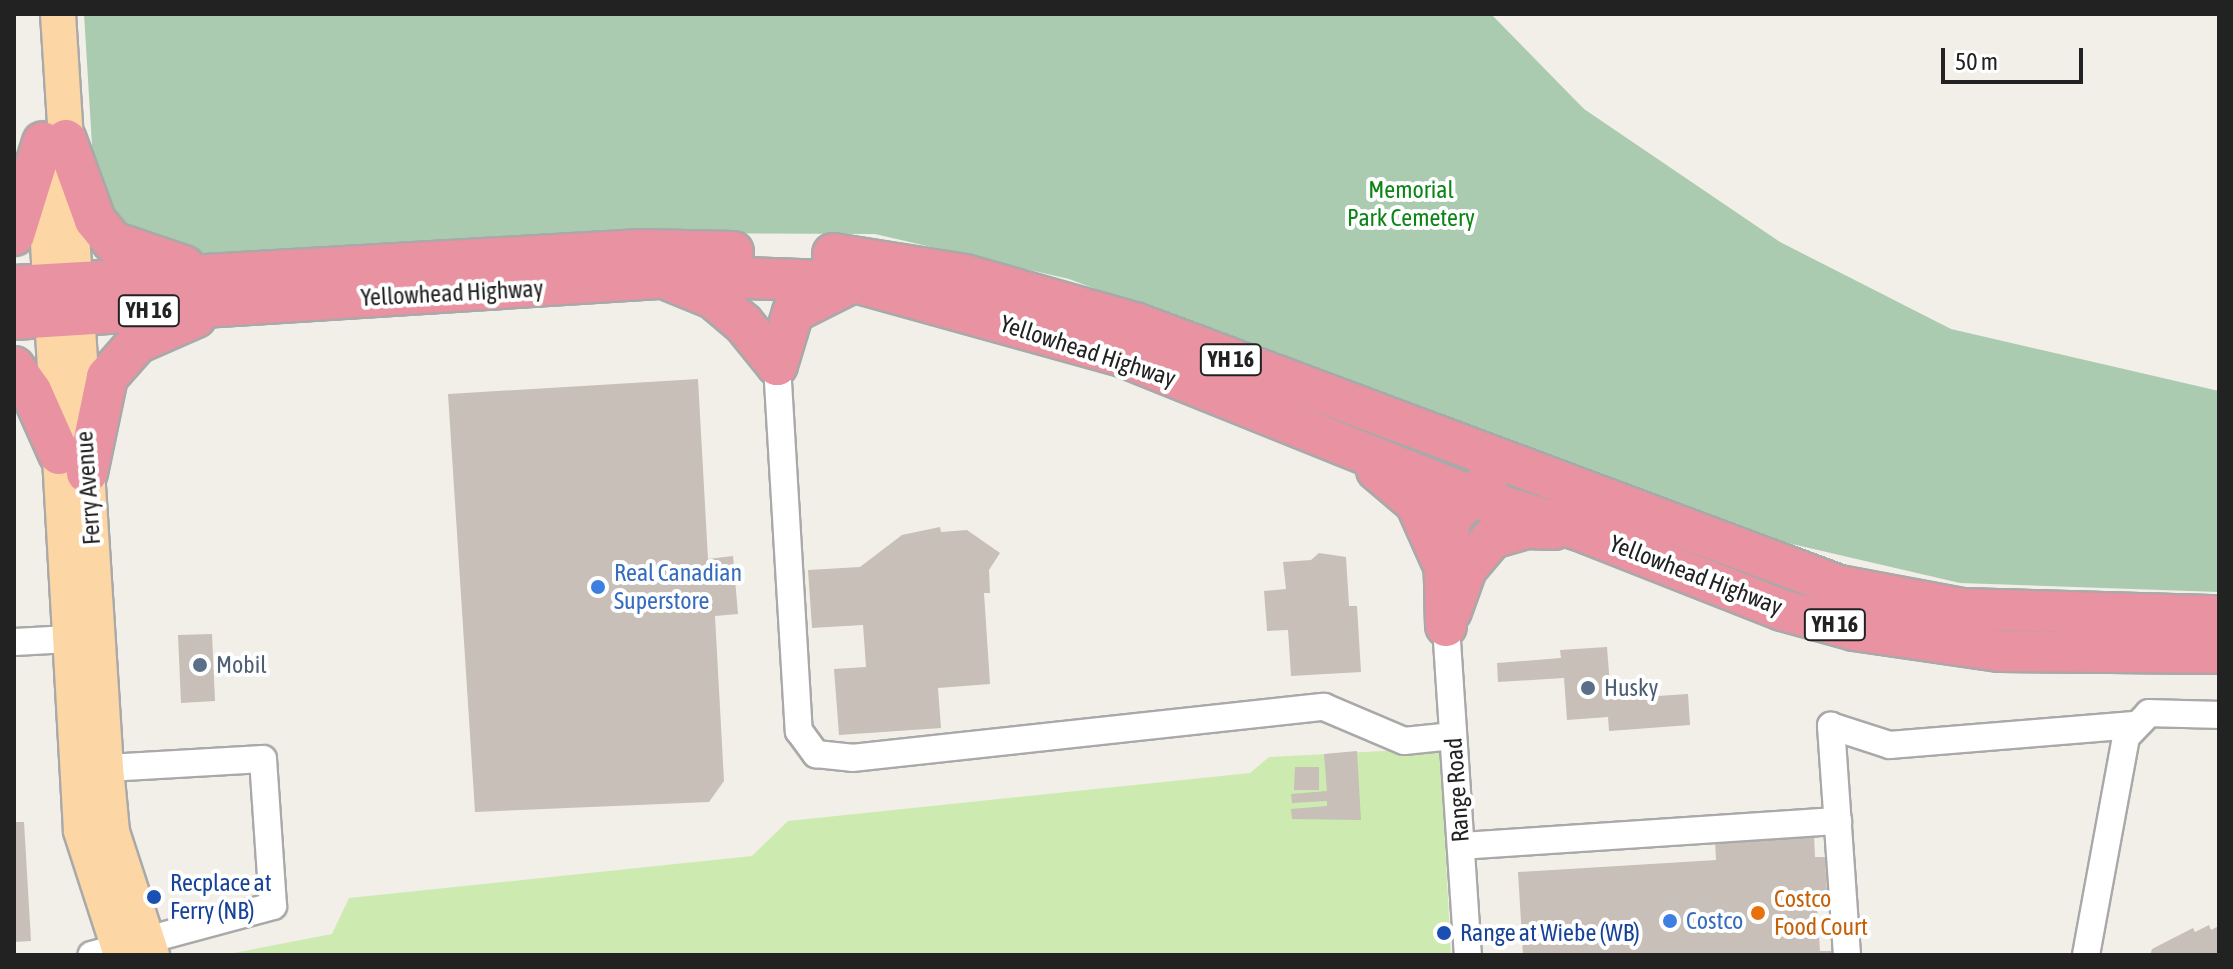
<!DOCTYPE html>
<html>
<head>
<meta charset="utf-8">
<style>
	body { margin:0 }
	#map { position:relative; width:2233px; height:969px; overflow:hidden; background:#f2efe9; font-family:"Asap Condensed",sans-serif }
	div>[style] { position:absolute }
	.grass>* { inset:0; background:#cdebb0 }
	.cemetery>* { inset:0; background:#aacbaf }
	.building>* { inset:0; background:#c7bfb8 }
	.roads { filter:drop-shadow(2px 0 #a9a9a9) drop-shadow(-2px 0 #a9a9a9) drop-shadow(0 2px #a9a9a9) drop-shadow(0 -2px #a9a9a9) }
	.minor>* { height:26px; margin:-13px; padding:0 13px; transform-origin:13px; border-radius:13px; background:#fff }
	.major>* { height:34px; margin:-17px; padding:0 17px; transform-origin:17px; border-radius:17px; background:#fcd6a4 }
	.highway>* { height:40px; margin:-20px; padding:0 20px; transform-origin:20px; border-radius:20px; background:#e892a2 }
	.dots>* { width:22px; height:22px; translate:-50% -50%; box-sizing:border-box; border:4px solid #fff; border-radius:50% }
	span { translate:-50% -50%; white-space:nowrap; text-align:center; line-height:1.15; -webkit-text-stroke:8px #fff; paint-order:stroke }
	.shield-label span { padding:2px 6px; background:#fff; border:2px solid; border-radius:6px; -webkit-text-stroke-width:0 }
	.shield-label { font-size:22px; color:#222; font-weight:700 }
	.park-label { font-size:24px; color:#0c8416 }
	.street-label { font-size:24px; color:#222 }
	.shop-label { font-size:24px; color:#366cbe }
	.left { translate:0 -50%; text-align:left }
	.service-label { font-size:24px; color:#4e5e75 }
	.transit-label { font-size:24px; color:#164399 }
	.food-label { font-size:24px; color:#c56008 }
	.frame { position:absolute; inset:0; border:16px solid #222; pointer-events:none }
	.scale { position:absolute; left:1941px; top:48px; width:142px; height:36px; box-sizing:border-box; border:4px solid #222; border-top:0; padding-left:10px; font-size:24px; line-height:28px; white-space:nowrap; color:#222; -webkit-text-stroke:6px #fff; paint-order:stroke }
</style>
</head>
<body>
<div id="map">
	<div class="grass">
		<div style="clip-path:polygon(1440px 748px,1451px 955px,223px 955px,332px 934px,349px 898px,752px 856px,788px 821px,1250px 773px,1269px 757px)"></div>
	</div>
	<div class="cemetery">
		<div style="clip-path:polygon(84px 14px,1491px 14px,1584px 109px,1780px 242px,1951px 329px,2219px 391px,2219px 592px,1960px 583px,1758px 536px,1069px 279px,875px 234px,614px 233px,214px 260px,149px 246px,122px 222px,94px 178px)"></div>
	</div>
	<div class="building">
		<div style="clip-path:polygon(698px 379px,708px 559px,733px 556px,738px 614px,715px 616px,724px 781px,709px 802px,475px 812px,448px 394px)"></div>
		<div style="clip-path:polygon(940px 527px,941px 532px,967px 530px,1000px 553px,989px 570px,990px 593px,984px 593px,990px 684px,938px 688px,941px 728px,839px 735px,834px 669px,866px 667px,863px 625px,812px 628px,808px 570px,860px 567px,902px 535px)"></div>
		<div style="clip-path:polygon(1319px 553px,1346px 557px,1349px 606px,1357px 606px,1361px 672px,1291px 676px,1288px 630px,1267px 631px,1264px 591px,1286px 589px,1283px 562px,1311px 560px)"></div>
		<div style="clip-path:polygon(212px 634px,215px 701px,181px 703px,178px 635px)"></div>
		<div style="clip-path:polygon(1607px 647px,1611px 699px,1688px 694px,1690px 725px,1609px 731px,1608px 717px,1567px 720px,1564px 678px,1498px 682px,1497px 663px,1561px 658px,1560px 650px)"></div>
		<div style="clip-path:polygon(1357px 751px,1361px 820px,1292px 819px,1291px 809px,1327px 806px,1327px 801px,1292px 803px,1291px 794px,1327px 791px,1324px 754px)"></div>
		<div style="clip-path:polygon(1295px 767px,1319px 767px,1319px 790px,1294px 790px)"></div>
		<div style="clip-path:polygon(14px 822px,24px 822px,31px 941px,14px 942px)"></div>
		<div style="clip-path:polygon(1814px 834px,1815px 857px,1825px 857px,1827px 891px,1816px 892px,1820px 951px,1834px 951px,1834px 955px,1523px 955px,1518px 872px,1716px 860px,1715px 840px)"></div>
		<div style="clip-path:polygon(2209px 925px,2211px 930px,2219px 926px,2219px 955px,2150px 955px,2152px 949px,2193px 928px,2195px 932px)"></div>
	</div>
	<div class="roads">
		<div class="minor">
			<div style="left:777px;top:365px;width:367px;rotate:86.6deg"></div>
			<div style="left:799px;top:731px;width:29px;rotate:54deg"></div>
			<div style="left:816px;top:754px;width:36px;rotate:6deg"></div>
			<div style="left:852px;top:758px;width:475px;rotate:-6.2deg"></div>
			<div style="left:1324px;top:707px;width:87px;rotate:23deg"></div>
			<div style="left:1404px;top:741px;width:49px;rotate:-5.8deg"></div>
			<div style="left:1446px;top:626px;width:330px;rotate:86.2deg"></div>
			<div style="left:14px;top:642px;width:56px;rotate:-3.1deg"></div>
			<div style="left:90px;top:769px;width:173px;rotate:-3.3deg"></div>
			<div style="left:263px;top:759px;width:147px;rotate:86.1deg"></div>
			<div style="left:273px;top:906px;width:188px;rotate:164.9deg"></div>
			<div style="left:1461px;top:846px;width:378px;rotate:-3.8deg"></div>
			<div style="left:1847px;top:955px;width:230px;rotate:-94deg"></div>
			<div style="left:1831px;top:726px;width:62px;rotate:17.9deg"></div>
			<div style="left:1890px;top:745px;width:244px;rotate:-4.7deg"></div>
			<div style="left:2086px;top:955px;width:222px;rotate:-79.6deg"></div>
			<div style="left:2126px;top:737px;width:33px;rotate:-46deg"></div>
			<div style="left:2149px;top:713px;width:70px;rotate:1.6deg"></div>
		</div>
		<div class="major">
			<div style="left:58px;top:14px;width:756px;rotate:86.36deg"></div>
			<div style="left:106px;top:768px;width:64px;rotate:84.6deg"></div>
			<div style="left:112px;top:832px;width:129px;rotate:72deg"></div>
			<div style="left:43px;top:155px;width:677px;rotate:86.78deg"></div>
			<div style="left:81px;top:831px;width:130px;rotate:72.1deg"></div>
		</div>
		<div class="highway">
			<div style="left:66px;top:140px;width:85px;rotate:70.1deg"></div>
			<div style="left:95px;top:220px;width:28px;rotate:51deg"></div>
			<div style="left:113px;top:242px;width:75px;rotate:18.7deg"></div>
			<div style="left:14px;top:235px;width:97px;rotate:-72.7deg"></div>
			<div style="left:833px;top:254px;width:134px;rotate:9deg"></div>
			<div style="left:965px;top:275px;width:177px;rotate:15.8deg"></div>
			<div style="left:1135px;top:323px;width:752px;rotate:20.48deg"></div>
			<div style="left:1839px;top:586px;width:125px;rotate:10.6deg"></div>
			<div style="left:1962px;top:609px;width:257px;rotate:1.6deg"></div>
			<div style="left:671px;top:281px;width:45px;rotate:22deg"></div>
			<div style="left:713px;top:298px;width:39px;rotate:40deg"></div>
			<div style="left:743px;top:323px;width:54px;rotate:51deg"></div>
			<div style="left:14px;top:286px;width:628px;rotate:-3.29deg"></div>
			<div style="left:641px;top:250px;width:92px;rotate:1.2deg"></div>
			<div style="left:14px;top:319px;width:678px;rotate:-3.63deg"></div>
			<div style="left:691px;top:276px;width:164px;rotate:2.1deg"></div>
			<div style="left:855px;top:282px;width:277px;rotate:15.5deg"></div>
			<div style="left:1122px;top:356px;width:375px;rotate:21.9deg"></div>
			<div style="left:1470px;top:496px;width:114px;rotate:17.3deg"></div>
			<div style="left:1579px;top:530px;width:218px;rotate:21.5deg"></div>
			<div style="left:1782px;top:610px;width:75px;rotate:15.5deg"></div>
			<div style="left:1854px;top:630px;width:148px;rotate:8.2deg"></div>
			<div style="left:2000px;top:651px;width:219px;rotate:0.5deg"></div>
			<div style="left:777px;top:365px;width:55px;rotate:-73.2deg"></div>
			<div style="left:793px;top:312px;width:60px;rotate:-26.6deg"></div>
			<div style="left:14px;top:367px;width:29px;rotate:55deg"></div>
			<div style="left:31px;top:391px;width:69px;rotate:66deg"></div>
			<div style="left:1377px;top:470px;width:51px;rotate:40.2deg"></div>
			<div style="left:1416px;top:503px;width:69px;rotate:66deg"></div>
			<div style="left:87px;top:473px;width:98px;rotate:-78.2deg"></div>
			<div style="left:107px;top:377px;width:45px;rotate:-48.6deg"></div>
			<div style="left:137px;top:343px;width:64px;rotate:-23.8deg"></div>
			<div style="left:1451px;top:611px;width:45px;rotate:-70.3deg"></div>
			<div style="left:1466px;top:569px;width:40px;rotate:-50deg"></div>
			<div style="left:1492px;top:538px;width:36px;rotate:-16deg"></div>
			<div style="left:1527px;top:528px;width:27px;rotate:2deg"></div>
			<div style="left:1446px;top:626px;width:82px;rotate:-91.4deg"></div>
			<div style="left:1444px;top:544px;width:30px;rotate:-73deg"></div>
			<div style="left:1453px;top:515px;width:47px;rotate:-44.1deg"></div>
		</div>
	</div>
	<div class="dots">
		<div style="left:598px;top:587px;background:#3f7fe0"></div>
		<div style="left:200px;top:665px;background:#5c6f8a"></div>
		<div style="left:1588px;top:688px;background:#5c6f8a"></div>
		<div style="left:154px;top:897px;background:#1a4fb4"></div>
		<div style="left:1758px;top:913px;background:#e8710a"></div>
		<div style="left:1670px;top:921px;background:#3f7fe0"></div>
		<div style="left:1444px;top:933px;background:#1a4fb4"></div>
	</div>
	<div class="shield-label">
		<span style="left:149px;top:311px">YH 16</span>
		<span style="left:1231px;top:360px">YH 16</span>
		<span style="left:1835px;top:625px">YH 16</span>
	</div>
	<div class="park-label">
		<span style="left:1411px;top:204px">Memorial<br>Park Cemetery</span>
	</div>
	<div class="street-label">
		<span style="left:452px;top:293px;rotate:-3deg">Yellowhead Highway</span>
		<span style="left:1088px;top:351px;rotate:18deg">Yellowhead Highway</span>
		<span style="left:88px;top:488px;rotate:-94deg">Ferry Avenue</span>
		<span style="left:1696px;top:575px;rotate:21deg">Yellowhead Highway</span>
		<span style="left:1457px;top:790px;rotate:-94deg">Range Road</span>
	</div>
	<div class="shop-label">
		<span class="left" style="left:614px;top:587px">Real Canadian<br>Superstore</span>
		<span class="left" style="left:1686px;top:921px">Costco</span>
	</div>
	<div class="service-label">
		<span class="left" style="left:216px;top:665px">Mobil</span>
		<span class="left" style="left:1604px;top:688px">Husky</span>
	</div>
	<div class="transit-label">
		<span class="left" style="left:170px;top:897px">Recplace at<br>Ferry (NB)</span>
		<span class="left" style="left:1460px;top:933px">Range at Wiebe (WB)</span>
	</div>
	<div class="food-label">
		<span class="left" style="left:1774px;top:913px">Costco<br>Food Court</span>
	</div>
	<div class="frame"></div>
	<div class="scale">50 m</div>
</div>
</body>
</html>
